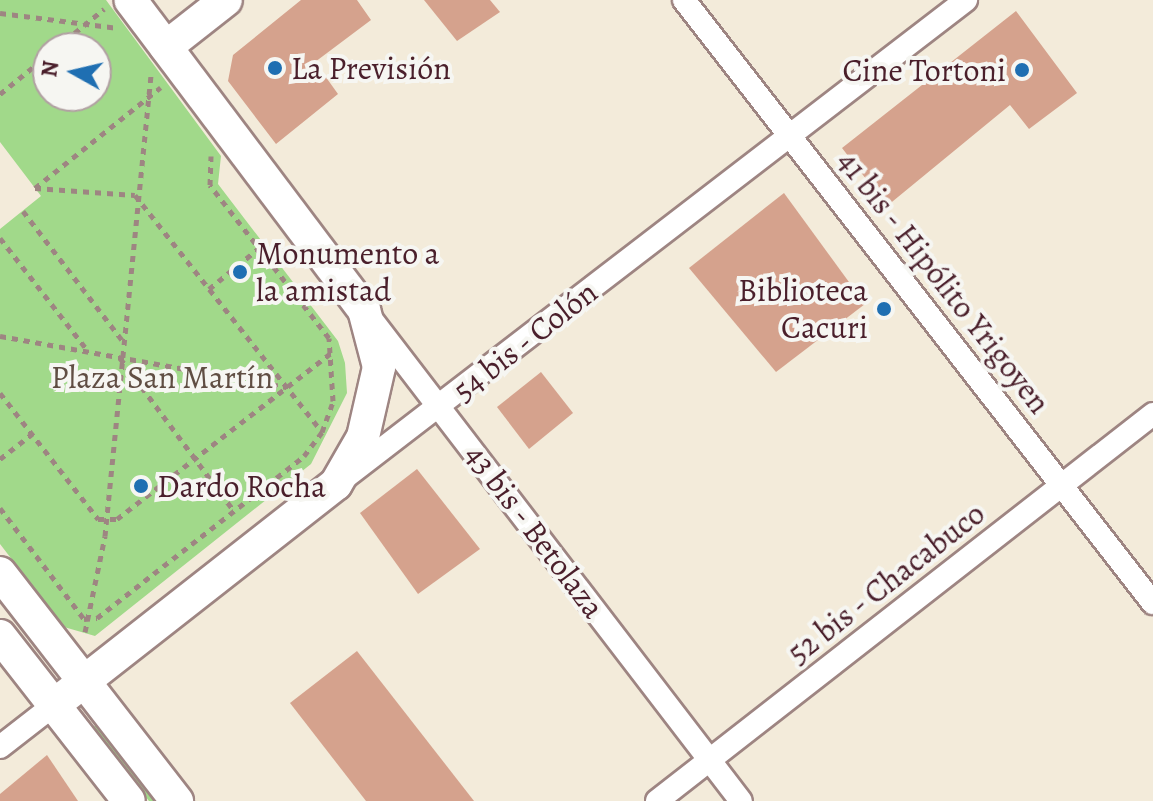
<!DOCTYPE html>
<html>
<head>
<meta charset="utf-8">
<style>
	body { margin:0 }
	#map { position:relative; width:1153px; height:801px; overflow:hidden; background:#f3ebda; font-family:Alegreya,serif }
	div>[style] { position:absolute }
	.green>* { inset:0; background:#a1d98a }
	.building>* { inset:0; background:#d5a28d }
	.path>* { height:5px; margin-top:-2.5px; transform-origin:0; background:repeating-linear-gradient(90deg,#9e8582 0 6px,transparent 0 12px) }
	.roads { filter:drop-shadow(2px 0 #9e8582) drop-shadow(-2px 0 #9e8582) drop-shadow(0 2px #9e8582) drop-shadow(0 -2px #9e8582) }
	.street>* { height:22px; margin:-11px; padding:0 11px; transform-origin:11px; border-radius:11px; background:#fff }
	.secondary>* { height:32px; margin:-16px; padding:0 16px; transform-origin:16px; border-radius:16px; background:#fff }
	.dots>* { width:22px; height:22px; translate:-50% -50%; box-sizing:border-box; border:4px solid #f6f6f2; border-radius:50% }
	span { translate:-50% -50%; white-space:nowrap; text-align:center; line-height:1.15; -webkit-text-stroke:8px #f6f6f2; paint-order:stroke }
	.poi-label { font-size:32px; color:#4a1f2b }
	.left { translate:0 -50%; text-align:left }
	.right { translate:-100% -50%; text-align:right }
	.street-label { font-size:32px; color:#4a1f2b }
	.park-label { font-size:32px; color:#604e43 }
	.north { position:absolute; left:32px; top:32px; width:80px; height:80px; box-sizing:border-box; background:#f6f6f2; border:2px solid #b1a0a2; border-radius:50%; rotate:278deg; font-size:22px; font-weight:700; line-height:32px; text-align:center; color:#4a1f2b }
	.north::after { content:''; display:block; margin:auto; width:28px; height:36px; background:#1f6fb2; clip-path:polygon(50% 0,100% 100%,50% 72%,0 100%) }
</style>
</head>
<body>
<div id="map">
	<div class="green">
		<div style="clip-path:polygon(evenodd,0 0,106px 0,221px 156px,218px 184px,338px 341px,345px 363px,347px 393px,311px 464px,95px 636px,64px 627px,0 544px,0 229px,41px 196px,0 142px,0 0,96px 48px,96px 96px,48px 96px,48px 48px,96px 48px)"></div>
		<div style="clip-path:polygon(100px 722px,162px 801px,149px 801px,92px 728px)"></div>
	</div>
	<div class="building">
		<div style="clip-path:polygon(301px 0,357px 0,371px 20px,315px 62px,338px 94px,276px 144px,228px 81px,233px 55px)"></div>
		<div style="clip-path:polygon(424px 0,490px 0,500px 12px,457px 41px)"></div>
		<div style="clip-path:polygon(1016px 11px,1077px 93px,1029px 129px,1010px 105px,887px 206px,842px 148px)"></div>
		<div style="clip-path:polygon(784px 193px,865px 304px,776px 372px,689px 268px)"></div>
		<div style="clip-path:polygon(541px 372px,573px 413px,529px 449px,497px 407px)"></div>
		<div style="clip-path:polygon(417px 469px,480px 549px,418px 594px,360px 513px)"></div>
		<div style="clip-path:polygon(357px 651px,474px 801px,366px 801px,290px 703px)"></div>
		<div style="clip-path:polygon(47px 755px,78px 801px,0 801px,0 794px)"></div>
	</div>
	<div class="path">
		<div style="left:0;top:13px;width:119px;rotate:7.2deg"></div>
		<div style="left:56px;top:48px;width:62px;rotate:-39.1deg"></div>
		<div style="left:0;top:94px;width:62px;rotate:-39.1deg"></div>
		<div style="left:35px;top:188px;width:100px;rotate:4deg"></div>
		<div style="left:135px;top:195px;width:302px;rotate:51.7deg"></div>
		<div style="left:35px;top:188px;width:161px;rotate:-38.7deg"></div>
		<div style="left:23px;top:211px;width:163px;rotate:52.5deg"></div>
		<div style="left:0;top:238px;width:143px;rotate:52.1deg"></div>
		<div style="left:209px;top:289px;width:65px;rotate:-39.4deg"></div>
		<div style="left:0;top:336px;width:291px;rotate:10.1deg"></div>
		<div style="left:120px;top:358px;width:191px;rotate:53.3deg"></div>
		<div style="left:0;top:393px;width:160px;rotate:52.1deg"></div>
		<div style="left:98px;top:519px;width:19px"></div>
		<div style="left:117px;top:519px;width:272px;rotate:-37.8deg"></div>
		<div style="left:0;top:459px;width:41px;rotate:-38deg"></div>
		<div style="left:0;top:508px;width:139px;rotate:52.9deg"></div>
		<div style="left:84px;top:619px;width:13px;rotate:-4deg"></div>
		<div style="left:97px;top:618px;width:263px;rotate:-38deg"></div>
		<div style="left:304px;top:456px;width:30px;rotate:-53deg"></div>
		<div style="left:322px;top:432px;width:33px;rotate:-70deg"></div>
		<div style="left:333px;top:401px;width:63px;rotate:-93.6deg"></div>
		<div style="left:329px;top:338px;width:194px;rotate:-127.9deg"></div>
		<div style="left:210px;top:185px;width:29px;rotate:-88deg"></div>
		<div style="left:85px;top:632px;width:98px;rotate:-78.2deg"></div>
		<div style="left:105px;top:536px;width:464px;rotate:-84.3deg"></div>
	</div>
	<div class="roads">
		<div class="street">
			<div style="left:684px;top:0;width:764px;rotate:52.13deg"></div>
			<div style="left:372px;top:320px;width:606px;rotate:52.51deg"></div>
			<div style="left:347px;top:476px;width:781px;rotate:-37.56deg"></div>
			<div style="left:0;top:747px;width:68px;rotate:-37.9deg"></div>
			<div style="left:657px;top:801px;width:629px;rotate:-37.96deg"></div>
		</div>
		<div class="secondary">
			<div style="left:166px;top:47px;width:76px;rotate:-38.1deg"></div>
			<div style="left:0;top:573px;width:289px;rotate:52.2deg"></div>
			<div style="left:0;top:636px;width:209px;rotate:52deg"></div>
			<div style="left:54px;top:705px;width:358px;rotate:-38.1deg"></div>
			<div style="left:336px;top:484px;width:54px;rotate:-60.1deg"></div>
			<div style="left:363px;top:437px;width:72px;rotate:-77.1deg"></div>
			<div style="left:379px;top:367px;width:59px;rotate:-104.7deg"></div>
			<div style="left:364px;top:310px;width:388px;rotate:-127deg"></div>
		</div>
	</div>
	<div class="dots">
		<div style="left:275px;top:68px;background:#1f6fb2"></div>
		<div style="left:1022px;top:70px;background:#1f6fb2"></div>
		<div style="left:240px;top:272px;background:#1f6fb2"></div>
		<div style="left:884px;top:309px;background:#1f6fb2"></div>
		<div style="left:141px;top:486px;background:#1f6fb2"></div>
	</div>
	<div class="poi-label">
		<span class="left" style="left:291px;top:68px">La Previsión</span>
		<span class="right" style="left:1006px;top:70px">Cine Tortoni</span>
		<span class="left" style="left:256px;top:272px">Monumento a<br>la amistad</span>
		<span class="right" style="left:868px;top:309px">Biblioteca<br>Cacuri</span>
		<span class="left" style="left:157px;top:486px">Dardo Rocha</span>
	</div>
	<div class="street-label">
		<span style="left:944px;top:282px;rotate:52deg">41 bis - Hipólito Yrigoyen</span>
		<span style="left:525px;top:341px;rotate:-38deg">54 bis - Colón</span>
		<span style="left:535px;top:531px;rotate:53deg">43 bis - Betolaza</span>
		<span style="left:886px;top:583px;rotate:-38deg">52 bis - Chacabuco</span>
	</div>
	<div class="park-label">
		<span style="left:162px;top:377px">Plaza San Martín</span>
	</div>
	<div class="north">N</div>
</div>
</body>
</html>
